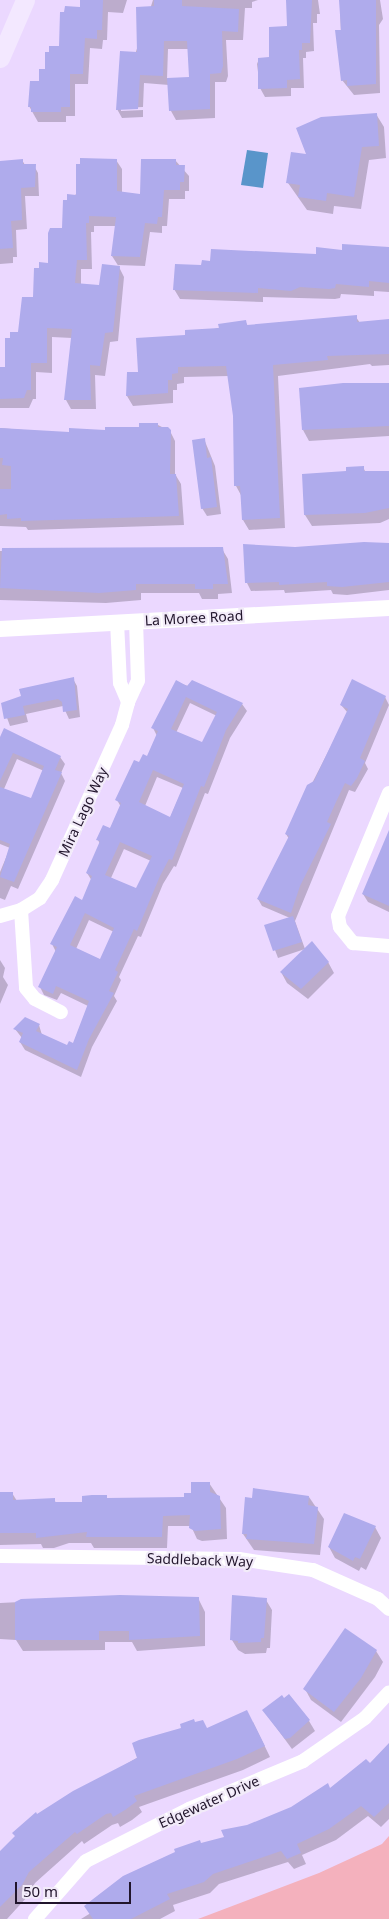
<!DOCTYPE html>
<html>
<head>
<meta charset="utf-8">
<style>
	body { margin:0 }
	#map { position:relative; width:389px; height:1919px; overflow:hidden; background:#ebd8ff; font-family:"Noto Sans",sans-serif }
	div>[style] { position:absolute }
	.green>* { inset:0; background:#f4b1bd }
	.water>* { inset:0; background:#5995ca }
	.shadow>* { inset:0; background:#0003 }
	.building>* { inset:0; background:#afabec }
	.minor>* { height:14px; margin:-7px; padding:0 7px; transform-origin:7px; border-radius:7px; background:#fff }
	.tertiary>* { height:16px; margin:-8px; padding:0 8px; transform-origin:8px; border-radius:8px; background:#fff }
	.secondary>* { height:19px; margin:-9.5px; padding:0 9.5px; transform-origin:9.5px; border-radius:9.5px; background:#f3e8ff }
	span { translate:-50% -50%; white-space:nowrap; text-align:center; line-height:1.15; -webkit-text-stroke:4.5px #f2ebf9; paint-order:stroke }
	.street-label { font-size:14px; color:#21152c }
	.scale { position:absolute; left:15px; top:1882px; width:116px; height:22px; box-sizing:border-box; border:2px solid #21152c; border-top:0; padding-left:6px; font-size:15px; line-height:18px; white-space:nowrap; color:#21152c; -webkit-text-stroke:4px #f2ebf9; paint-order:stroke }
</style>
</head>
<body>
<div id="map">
	<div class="green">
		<div style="clip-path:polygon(389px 1836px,389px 1919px,198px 1919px,319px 1873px,382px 1844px)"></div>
	</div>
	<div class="water">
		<div style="clip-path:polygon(247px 150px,268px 153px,263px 188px,241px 185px)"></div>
	</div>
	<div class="shadow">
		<div style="clip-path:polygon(81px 0,127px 0,123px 13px,108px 12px,107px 40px,103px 40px,102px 49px,90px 48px,88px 84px,75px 84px,75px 116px,66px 116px,66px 122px,38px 122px,29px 106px,80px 8px)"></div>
		<div style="clip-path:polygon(evenodd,153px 0,258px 0,252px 2px,252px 8px,245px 8px,243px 40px,226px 40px,228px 76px,226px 82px,215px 82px,215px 118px,176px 120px,171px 111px,169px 85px,144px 83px,143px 107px,121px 108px,121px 111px,143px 110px,143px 117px,122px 118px,117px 109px,153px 0,168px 49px,189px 49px,190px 78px,167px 79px,168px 49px)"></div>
		<div style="clip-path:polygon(288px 0,318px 0,320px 14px,317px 14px,317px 23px,313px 23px,314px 51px,306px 52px,306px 58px,303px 58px,304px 88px,291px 88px,291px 96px,265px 97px,260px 88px,257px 64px,259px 59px,270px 59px,288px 27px)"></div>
		<div style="clip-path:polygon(340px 0,380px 0,383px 19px,379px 25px,380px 93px,354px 95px,342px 80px)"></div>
		<div style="clip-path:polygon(376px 114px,384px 127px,386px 158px,369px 160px,361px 209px,334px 206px,333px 214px,307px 210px,288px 183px,308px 156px)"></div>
		<div style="clip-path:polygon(22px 160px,25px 165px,33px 164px,38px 173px,39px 196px,25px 196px,27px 229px,16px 230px,17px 257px,13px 257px,13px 263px,0 264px,0 162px)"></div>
		<div style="clip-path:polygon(evenodd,116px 160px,122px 169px,122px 193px,141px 195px,175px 160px,189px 176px,189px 191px,185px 191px,185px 199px,169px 199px,167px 226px,162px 226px,162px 233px,150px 232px,145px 266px,118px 265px,124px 277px,118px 341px,110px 342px,105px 376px,95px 375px,96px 409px,71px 409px,66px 400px,72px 338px,52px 337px,52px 373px,36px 372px,36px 399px,33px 399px,29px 408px,0 408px,0 368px,6px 368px,11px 339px,19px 333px,50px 264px,63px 229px,68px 201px,116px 160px,94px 226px,116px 226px,112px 256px,119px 267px,100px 287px,81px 285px,81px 269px,92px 269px,91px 232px,94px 232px,94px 226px)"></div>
		<div style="clip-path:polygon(389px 248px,389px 292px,374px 291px,374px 296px,341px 294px,340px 298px,335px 299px,263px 297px,263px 302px,180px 299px,174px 289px,202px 266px)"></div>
		<div style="clip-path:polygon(356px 317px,360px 323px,389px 320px,389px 365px,372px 366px,370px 364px,278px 376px,285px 528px,249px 530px,243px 520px,242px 497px,236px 486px,235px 416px,229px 376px,184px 377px,184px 383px,177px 384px,177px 390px,173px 390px,173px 403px,133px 406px,127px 396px,128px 373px,139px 373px,187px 336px,245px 321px,248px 326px)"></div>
		<div style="clip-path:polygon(389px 384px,389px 436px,309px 441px,303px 430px)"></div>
		<div style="clip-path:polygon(158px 425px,170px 431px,175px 441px,175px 474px,181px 484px,184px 525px,28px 530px,26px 527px,0 526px,0 428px,70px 434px)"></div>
		<div style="clip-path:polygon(204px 439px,215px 466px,221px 514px,207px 516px,202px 508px)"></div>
		<div style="clip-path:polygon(363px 467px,366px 473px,389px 472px,389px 519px,380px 523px,312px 526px,305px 515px,303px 475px,348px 473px)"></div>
		<div style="clip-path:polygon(389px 543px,389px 590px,347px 595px,333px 594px,331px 590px,285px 593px,284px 590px,251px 591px,247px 583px,295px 549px)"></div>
		<div style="clip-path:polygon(222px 549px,228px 559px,232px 593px,218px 594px,218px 599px,202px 599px,199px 593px,141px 593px,141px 600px,106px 603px,0 600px,0 551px)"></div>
		<div style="clip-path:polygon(73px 679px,77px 686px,80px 717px,69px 719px,63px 706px,26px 714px,28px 722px,10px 726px,2px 704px)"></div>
		<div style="clip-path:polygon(evenodd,176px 682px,242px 704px,247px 711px,230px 738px,208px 794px,205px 793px,176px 867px,174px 866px,163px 884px,141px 937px,138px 936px,119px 977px,121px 980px,114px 996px,117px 1001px,92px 1047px,81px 1077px,25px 1050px,20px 1042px,22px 1038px,15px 1029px,39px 1025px,42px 1035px,68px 1047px,73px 1045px,88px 1006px,61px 993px,57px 1000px,44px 995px,40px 987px,56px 952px,52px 944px,83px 901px,92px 881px,87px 873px,100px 844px,98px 840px,110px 829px,121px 807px,117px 800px,140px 764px,148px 758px,157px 736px,153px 728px,176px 682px,190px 703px,217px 716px,202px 744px,176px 733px,190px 703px,176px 682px,157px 777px,183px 788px,170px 818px,145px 806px,157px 777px,176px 682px,124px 849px,151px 861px,137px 890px,111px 878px,124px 849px,176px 682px,89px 920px,114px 932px,101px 960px,76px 949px,89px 920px)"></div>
		<div style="clip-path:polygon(385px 697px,389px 705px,365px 763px,368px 769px,355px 792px,349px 790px,295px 921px,305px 949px,328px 962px,334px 973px,308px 999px,287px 983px,281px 972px,305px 949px,278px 958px,266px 926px,290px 918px,262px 906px,258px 899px,289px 839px,286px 834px,348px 713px,341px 705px)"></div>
		<div style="clip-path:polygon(evenodd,0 739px,60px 757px,65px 764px,61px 773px,65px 781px,18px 889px,11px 886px,5px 900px,0 898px,0 872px,10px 848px,0 844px,0 739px,17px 759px,44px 771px,31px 800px,4px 789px,17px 759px)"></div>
		<div style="clip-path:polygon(389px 833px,389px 912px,368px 902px,363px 894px)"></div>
		<div style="clip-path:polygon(0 960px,5px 968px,3px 977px,8px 985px,0 1004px)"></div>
		<div style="clip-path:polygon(209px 1483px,226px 1508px,227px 1539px,202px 1541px,197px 1539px,191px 1526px,168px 1526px,167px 1548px,94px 1548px,91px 1543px,69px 1543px,54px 1548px,43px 1548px,41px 1544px,0 1545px,0 1493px,12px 1493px,17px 1501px,54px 1499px,56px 1503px,83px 1503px,185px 1498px)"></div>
		<div style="clip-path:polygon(309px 1497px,324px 1519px,320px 1555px,254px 1550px,243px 1534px)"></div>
		<div style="clip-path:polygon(375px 1527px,381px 1538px,366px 1570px,361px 1567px,359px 1571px,335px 1558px,329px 1547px)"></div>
		<div style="clip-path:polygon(120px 1597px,198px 1598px,205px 1612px,205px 1646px,137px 1651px,132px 1642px,105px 1642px,105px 1650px,23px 1651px,16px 1640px,0 1639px,0 1603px)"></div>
		<div style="clip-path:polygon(266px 1600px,272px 1610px,270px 1648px,267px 1648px,266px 1653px,245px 1654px,238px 1650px,232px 1640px)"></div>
		<div style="clip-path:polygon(346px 1630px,376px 1651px,383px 1662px,375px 1677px,341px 1722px,311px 1700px,305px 1689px)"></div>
		<div style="clip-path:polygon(264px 1711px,309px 1721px,315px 1731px,292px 1749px)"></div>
		<div style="clip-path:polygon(253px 1722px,270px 1757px,243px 1770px,139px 1807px,142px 1812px,132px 1820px,120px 1827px,118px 1823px,112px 1825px,84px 1844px,82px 1841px,35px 1883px,28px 1896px,7px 1919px,0 1919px,0 1853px,37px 1816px,195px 1724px,207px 1729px)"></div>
		<div style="clip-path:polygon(389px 1745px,389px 1819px,381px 1827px,368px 1816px,336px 1840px,302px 1855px,306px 1864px,294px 1869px,288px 1862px,219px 1884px,210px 1893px,173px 1905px,175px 1911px,160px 1919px,81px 1919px,201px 1845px,225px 1838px,330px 1790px,370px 1765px)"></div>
	</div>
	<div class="building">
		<div style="clip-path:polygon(80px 0,103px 0,102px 30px,97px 30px,97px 39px,85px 38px,83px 74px,70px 74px,70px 107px,61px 107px,61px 112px,31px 112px,31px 107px,28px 107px,30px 81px,39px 81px,39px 69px,45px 69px,45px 52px,49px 52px,49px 46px,59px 46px,60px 12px,64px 12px,65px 6px,80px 7px)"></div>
		<div style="clip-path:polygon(154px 0,182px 0,182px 6px,239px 9px,238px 32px,222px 31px,223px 66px,221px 73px,210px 74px,210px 109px,169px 111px,167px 78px,189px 77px,187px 41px,164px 41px,163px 76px,140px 75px,138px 109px,116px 110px,120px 51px,137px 52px,136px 7px,154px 6px)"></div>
		<div style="clip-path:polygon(286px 0,312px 0,310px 43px,302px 43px,302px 50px,299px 50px,300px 79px,287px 80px,287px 88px,258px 89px,258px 58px,269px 57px,269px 27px,287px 26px)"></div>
		<div style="clip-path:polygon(339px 0,376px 0,376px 84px,347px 86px,347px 80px,341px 81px,335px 30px,341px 30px)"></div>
		<div style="clip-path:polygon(377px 113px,379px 146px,362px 147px,354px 197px,327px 193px,326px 201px,298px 197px,300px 185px,286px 183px,291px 152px,306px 154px,296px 128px,321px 117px)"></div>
		<div style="clip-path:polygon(80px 158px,117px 159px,117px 191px,140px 194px,141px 159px,176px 159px,176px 165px,185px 165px,184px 182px,180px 182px,180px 190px,164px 190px,162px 217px,158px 217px,157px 224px,145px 223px,140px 257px,111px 256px,116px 217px,89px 216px,89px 223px,86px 223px,87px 260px,77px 260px,75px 283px,99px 285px,102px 264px,120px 266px,113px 332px,105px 333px,100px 366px,90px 365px,91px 400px,64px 400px,72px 329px,47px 328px,47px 363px,31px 363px,31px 390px,27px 390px,24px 398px,0 399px,0 367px,5px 367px,5px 338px,10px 338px,10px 332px,18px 332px,22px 297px,33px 297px,34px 268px,39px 268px,39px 262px,48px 263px,48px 233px,50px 228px,62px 228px,63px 200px,67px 200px,67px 194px,76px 195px,76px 164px,80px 164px)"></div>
		<div style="clip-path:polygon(23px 159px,23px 164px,36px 164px,35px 187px,21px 188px,22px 220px,11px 221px,13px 248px,0 249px,0 161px)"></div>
		<div style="clip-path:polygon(342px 244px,389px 247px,389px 283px,369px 281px,369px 287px,336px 284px,335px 288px,329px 289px,300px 287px,291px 291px,258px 288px,258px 293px,173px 290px,175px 264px,201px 265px,202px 260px,210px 261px,211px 249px,316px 254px,316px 247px,342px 250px)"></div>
		<div style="clip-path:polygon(357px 315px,357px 322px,389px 319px,389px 354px,327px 356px,328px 360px,273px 365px,280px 518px,242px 520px,240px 486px,234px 486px,233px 416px,226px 366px,178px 367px,178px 373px,172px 374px,172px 380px,168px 380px,168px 393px,126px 396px,127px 372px,138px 372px,136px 338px,185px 335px,185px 330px,219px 328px,218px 324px,246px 320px,247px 325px)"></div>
		<div style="clip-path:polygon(343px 383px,389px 383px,389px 426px,302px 430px,299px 388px)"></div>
		<div style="clip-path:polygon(139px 423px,158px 423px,158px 427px,168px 427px,171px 430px,170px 474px,176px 474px,179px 516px,21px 521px,21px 518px,7px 519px,7px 514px,0 515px,0 489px,11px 489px,11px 466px,2px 465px,3px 458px,0 458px,0 428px,69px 432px,69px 428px,105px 430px,105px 427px,139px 427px)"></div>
		<div style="clip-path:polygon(205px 438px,207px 458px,211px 457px,217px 507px,201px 509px,192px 440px)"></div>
		<div style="clip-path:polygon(364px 466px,364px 471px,389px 471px,389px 508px,365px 513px,304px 515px,302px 474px,346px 471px,346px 467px)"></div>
		<div style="clip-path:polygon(364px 542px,389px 543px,389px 582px,342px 587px,327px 586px,327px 582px,279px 585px,279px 582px,245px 583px,243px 544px,295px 547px)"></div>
		<div style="clip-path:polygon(223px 547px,228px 584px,213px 584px,213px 589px,195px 589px,195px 584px,136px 584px,136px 590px,99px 593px,0 588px,2px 548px)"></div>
		<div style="clip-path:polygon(74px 677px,77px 710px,63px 712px,62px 702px,58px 699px,23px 706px,25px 715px,4px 719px,1px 703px,21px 696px,19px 689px)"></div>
		<div style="clip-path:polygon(352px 679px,386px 696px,360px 758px,365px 761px,357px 778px,351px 786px,345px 783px,336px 802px,327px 822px,331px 824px,300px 886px,291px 913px,257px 899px,289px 836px,285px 834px,307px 785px,314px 781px,348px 709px,340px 705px)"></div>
		<div style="clip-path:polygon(evenodd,176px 680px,187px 686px,192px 680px,243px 703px,226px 730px,204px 787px,201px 786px,172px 860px,169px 859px,160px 876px,137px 931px,134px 929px,115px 970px,118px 972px,109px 991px,114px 993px,89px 1039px,77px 1070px,19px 1042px,23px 1033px,13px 1029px,25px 1017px,40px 1024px,36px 1031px,67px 1045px,69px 1041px,73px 1043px,89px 1001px,56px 986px,53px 994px,38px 987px,57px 947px,50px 944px,75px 896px,82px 900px,92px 876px,86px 873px,100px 841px,96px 840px,103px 825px,110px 828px,121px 803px,115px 800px,134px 760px,139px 762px,143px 754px,147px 756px,158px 731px,151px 728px,176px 680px,186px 697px,217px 712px,202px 742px,171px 729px,186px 697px,176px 680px,153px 770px,184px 784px,170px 817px,139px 802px,153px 770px,176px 680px,120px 842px,152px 856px,136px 888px,105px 875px,120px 842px,176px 680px,85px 913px,114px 928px,100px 959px,70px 945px,85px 913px)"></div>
		<div style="clip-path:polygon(4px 728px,61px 756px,55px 770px,62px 772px,14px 882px,0 877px,10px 844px,0 840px,0 787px,31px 798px,44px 766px,13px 753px,0 781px,0 737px)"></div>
		<div style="clip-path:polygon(389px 830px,389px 906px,362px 894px)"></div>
		<div style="clip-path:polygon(293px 916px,302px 942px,273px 951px,264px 925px)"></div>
		<div style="clip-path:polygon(312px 941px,329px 962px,301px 989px,280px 972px)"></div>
		<div style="clip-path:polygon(191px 1482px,210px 1482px,210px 1492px,220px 1496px,221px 1529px,195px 1531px,189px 1528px,190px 1515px,163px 1516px,162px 1537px,86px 1537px,87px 1532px,36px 1538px,36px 1533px,0 1533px,0 1492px,13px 1492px,13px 1500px,55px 1498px,55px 1502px,82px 1502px,82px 1496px,92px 1495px,107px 1495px,107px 1498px,184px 1497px,184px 1493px,191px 1493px)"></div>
		<div style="clip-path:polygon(253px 1488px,309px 1496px,308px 1505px,318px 1507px,314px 1544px,246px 1539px,247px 1534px,242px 1534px,245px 1497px,252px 1498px)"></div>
		<div style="clip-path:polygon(344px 1513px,376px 1526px,360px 1559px,355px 1557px,353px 1561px,328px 1547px)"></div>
		<div style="clip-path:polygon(120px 1595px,199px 1597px,200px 1636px,129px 1640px,129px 1631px,99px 1631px,99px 1640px,15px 1640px,15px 1602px,21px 1599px)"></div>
		<div style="clip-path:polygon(232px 1595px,267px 1598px,264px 1638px,261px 1638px,261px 1642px,238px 1643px,238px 1641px,230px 1640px)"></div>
		<div style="clip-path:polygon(345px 1628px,377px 1650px,361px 1678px,334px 1712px,303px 1689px)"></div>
		<div style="clip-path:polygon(289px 1694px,310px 1720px,290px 1738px,285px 1739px,262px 1710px,282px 1695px,284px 1698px)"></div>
		<div style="clip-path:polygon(247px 1710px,265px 1746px,237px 1759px,134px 1796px,137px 1801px,125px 1810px,113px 1817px,111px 1813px,106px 1814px,77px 1834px,75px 1832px,29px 1872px,22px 1885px,0 1907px,0 1851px,15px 1836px,12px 1833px,36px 1812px,37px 1814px,73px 1791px,137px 1758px,132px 1743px,139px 1740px,181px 1728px,180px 1724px,194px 1719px,195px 1722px,203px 1720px,207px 1728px)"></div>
		<div style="clip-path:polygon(389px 1743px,389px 1803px,374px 1817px,361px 1806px,329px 1829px,297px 1844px,301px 1853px,287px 1859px,281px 1851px,213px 1874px,204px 1882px,167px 1894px,170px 1899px,131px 1919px,93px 1919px,84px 1906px,123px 1876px,175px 1852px,174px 1849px,200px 1840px,201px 1843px,224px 1837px,221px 1830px,247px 1825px,291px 1807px,328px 1783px,330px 1788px,366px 1759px,370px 1763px)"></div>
	</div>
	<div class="minor">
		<div style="left:117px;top:622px;width:61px;rotate:87.2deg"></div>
		<div style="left:120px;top:683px;width:21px;rotate:67deg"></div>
		<div style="left:128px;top:702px;width:23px;rotate:-65deg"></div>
		<div style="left:138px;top:681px;width:60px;rotate:-91.9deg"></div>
		<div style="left:389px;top:793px;width:133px;rotate:112.5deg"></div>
		<div style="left:338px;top:916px;width:11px;rotate:80deg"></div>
		<div style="left:340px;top:927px;width:21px;rotate:51deg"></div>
		<div style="left:353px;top:943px;width:36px;rotate:5deg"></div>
		<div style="left:21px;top:910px;width:78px;rotate:86.3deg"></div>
		<div style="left:26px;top:988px;width:14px;rotate:51deg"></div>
		<div style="left:35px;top:999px;width:29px;rotate:27deg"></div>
		<div style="left:0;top:916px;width:22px;rotate:-16deg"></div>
		<div style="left:21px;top:910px;width:22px;rotate:-32deg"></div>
		<div style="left:40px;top:898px;width:22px;rotate:-56deg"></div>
		<div style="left:52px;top:880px;width:170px;rotate:-65.7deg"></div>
		<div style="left:122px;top:725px;width:24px;rotate:-75deg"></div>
		<div style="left:0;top:1556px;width:239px;rotate:0.7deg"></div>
		<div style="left:239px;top:1559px;width:75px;rotate:8.5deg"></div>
		<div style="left:313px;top:1570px;width:71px;rotate:24deg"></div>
		<div style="left:378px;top:1599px;width:15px;rotate:42deg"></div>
		<div style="left:35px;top:1919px;width:77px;rotate:-48.7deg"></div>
		<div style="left:86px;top:1861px;width:115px;rotate:-26.8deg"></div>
		<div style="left:189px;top:1809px;width:124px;rotate:-22.8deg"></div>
		<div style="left:303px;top:1761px;width:75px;rotate:-34.7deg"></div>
		<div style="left:365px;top:1718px;width:35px;rotate:-47deg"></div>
	</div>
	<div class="tertiary">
		<div style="left:0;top:629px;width:390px;rotate:-3.1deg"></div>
	</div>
	<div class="secondary">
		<div style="left:0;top:58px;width:63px;rotate:-66.7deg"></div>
	</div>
	<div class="street-label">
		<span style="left:194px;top:618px;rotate:-3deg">La Moree Road</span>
		<span style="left:83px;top:812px;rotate:-65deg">Mira Lago Way</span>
		<span style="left:200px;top:1560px;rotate:2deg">Saddleback Way</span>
		<span style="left:209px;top:1802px;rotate:-24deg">Edgewater Drive</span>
	</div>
	<div class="scale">50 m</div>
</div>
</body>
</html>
